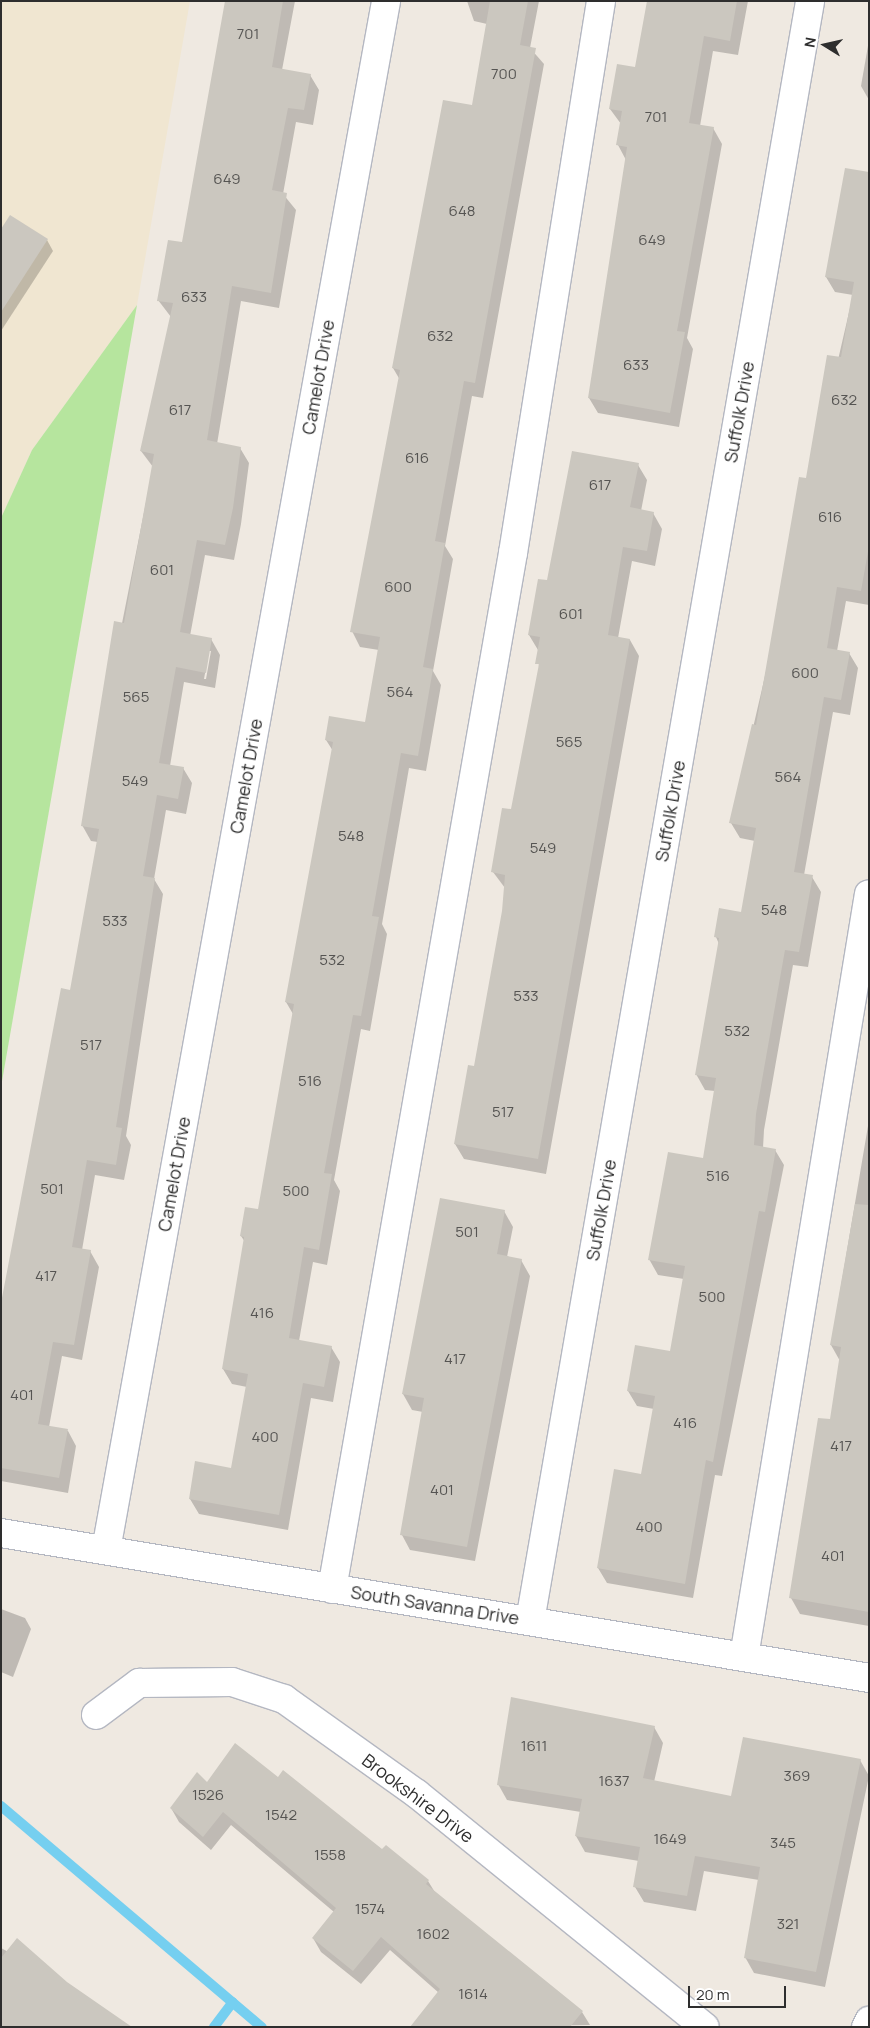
<!DOCTYPE html>
<html>
<head>
<meta charset="utf-8">
<style>
	body { margin:0 }
	#map { position:relative; width:870px; height:2028px; overflow:hidden; background:#efe9e1; font-family:Manrope,sans-serif }
	div>[style] { position:absolute }
	.education>* { inset:0; background:#f0e6d1 }
	.green>* { inset:0; background:#b6e59e }
	.shadow>* { inset:0; background:#0003 }
	.stream>* { height:10px; margin:-5px; padding:0 5px; transform-origin:5px; border-radius:5px; background:#75cff0 }
	.building>* { inset:0; background:#cbc7bf }
	.roads { filter:drop-shadow(1px 0 #b4b7c1) drop-shadow(-1px 0 #b4b7c1) drop-shadow(0 1px #b4b7c1) drop-shadow(0 -1px #b4b7c1) }
	.minor>* { height:28px; margin:-14px; padding:0 14px; transform-origin:14px; border-radius:14px; background:#fff }
	span { translate:-50% -50%; white-space:nowrap; text-align:center; line-height:1.15; -webkit-text-stroke:5px #fff; paint-order:stroke }
	.number-label { font-size:15px; color:#555452 }
	.number-label span { -webkit-text-stroke-width:0 }
	.street-label { font-size:18px; color:#2e2e2e }
	.frame { position:absolute; inset:0; border:2px solid #2e2e2e; pointer-events:none }
	.north { position:absolute; left:800px; top:20px; width:50px; height:50px; -webkit-text-stroke:4px #fff; paint-order:stroke; rotate:280deg; font-size:14px; font-weight:700; line-height:20px; text-align:center; color:#2e2e2e }
	.north::after { content:''; display:block; margin:auto; width:18px; height:22px; background:#2e2e2e; clip-path:polygon(50% 0,100% 100%,50% 72%,0 100%) }
	.scale { position:absolute; left:688px; top:1986px; width:98px; height:22px; box-sizing:border-box; border:2px solid #2e2e2e; border-top:0; padding-left:6px; font-size:15px; line-height:18px; white-space:nowrap; color:#2e2e2e; -webkit-text-stroke:4px #fff; paint-order:stroke }
</style>
</head>
<body>
<div id="map">
	<div class="education">
		<div style="clip-path:polygon(1px 1px,190px 1px,137px 305px,32px 450px,1px 518px)"></div>
	</div>
	<div class="green">
		<div style="clip-path:polygon(137px 305px,1px 1087px,1px 518px,32px 450px)"></div>
	</div>
	<div class="shadow">
		<div style="clip-path:polygon(evenodd,226px 1px,295px 1px,282px 70px,310px 75px,319px 90px,313px 125px,296px 122px,283px 194px,296px 210px,279px 308px,241px 301px,217px 444px,240px 448px,249px 463px,241px 524px,234px 560px,205px 555px,190px 636px,211px 639px,220px 655px,215px 688px,184px 682px,170px 766px,183px 768px,192px 783px,186px 814px,166px 810px,154px 879px,163px 894px,126px 1136px,131px 1145px,124px 1180px,95px 1175px,82px 1250px,90px 1251px,99px 1267px,82px 1360px,62px 1356px,49px 1427px,68px 1431px,76px 1446px,68px 1493px,1px 1481px,1px 1314px,71px 991px,98px 842px,91px 841px,82px 825px,153px 467px,141px 451px,171px 317px,158px 300px,183px 244px,226px 1px,209px 651px,211px 651px,206px 679px,204px 679px,209px 651px)"></div>
		<div style="clip-path:polygon(467px 1px,539px 1px,530px 48px,544px 64px,483px 398px,472px 396px,445px 546px,453px 559px,433px 671px,441px 685px,426px 771px,409px 768px,382px 924px,387px 934px,370px 1031px,361px 1029px,334px 1180px,340px 1191px,327px 1265px,313px 1262px,299px 1341px,331px 1347px,340px 1362px,333px 1402px,311px 1398px,288px 1530px,199px 1514px,190px 1499px,232px 1469px,247px 1387px,232px 1384px,223px 1369px,245px 1242px,241px 1236px,259px 1211px,293px 1014px,286px 1002px,333px 751px,326px 740px,367px 724px,379px 650px,360px 647px,352px 631px,400px 380px,393px 368px,444px 101px,473px 106px,487px 24px,474px 21px)"></div>
		<div style="clip-path:polygon(648px 1px,748px 1px,738px 55px,713px 51px,700px 126px,713px 128px,722px 144px,687px 338px,693px 349px,679px 427px,598px 413px,589px 398px,626px 160px,618px 145px,621px 124px,610px 109px,636px 68px)"></div>
		<div style="clip-path:polygon(869px 40px,869px 100px,861px 86px)"></div>
		<div style="clip-path:polygon(869px 174px,869px 605px,846px 601px,837px 651px,849px 653px,858px 668px,850px 715px,833px 712px,804px 875px,812px 877px,821px 892px,808px 967px,793px 965px,764px 1130px,763px 1148px,775px 1150px,784px 1165px,722px 1476px,715px 1475px,693px 1598px,607px 1583px,598px 1568px,642px 1476px,654px 1409px,637px 1406px,628px 1391px,671px 1353px,684px 1279px,658px 1275px,649px 1259px,704px 1160px,715px 1091px,705px 1090px,696px 1074px,719px 944px,716px 937px,742px 914px,755px 841px,740px 838px,731px 823px,853px 295px,835px 292px,826px 277px)"></div>
		<div style="clip-path:polygon(1px 231px,47px 240px,53px 251px,1px 331px)"></div>
		<div style="clip-path:polygon(638px 465px,647px 480px,641px 511px,653px 513px,662px 529px,655px 566px,632px 561px,618px 638px,630px 640px,639px 656px,546px 1174px,464px 1159px,455px 1144px,475px 1068px,503px 911px,505px 888px,493px 872px,512px 810px,539px 668px,538px 650px,529px 635px,548px 582px)"></div>
		<div style="clip-path:polygon(869px 1120px,869px 1626px,800px 1614px,791px 1598px,831px 1421px,840px 1361px,831px 1345px)"></div>
		<div style="clip-path:polygon(441px 1199px,504px 1211px,513px 1227px,507px 1257px,521px 1260px,530px 1276px,475px 1561px,410px 1550px,402px 1535px,423px 1412px,412px 1410px,403px 1394px)"></div>
		<div style="clip-path:polygon(1px 1609px,25px 1618px,31px 1629px,13px 1677px,1px 1672px)"></div>
		<div style="clip-path:polygon(654px 1727px,663px 1743px,654px 1782px,732px 1797px,860px 1760px,869px 1776px,825px 1987px,754px 1973px,745px 1957px,759px 1880px,704px 1871px,696px 1911px,644px 1902px,635px 1887px,639px 1861px,585px 1852px,576px 1836px,581px 1812px,507px 1800px,498px 1784px)"></div>
		<div style="clip-path:polygon(278px 1778px,428px 1881px,436px 1894px,582px 2012px,590px 2025px,420px 2027px,439px 1993px,390px 1950px,361px 1984px,321px 1952px,313px 1938px,334px 1912px,231px 1825px,211px 1850px,179px 1822px,171px 1808px,207px 1784px)"></div>
		<div style="clip-path:polygon(1px 1948px,66px 1983px,1px 2027px)"></div>
	</div>
	<div class="stream">
		<div style="left:1px;top:1806px;width:342px;rotate:40.3deg"></div>
		<div style="left:214px;top:2027px;width:31px;rotate:-53deg"></div>
	</div>
	<div class="building">
		<div style="clip-path:polygon(225px 1px,283px 1px,272px 67px,311px 74px,304px 110px,288px 108px,272px 190px,287px 193px,271px 293px,232px 286px,207px 440px,241px 447px,233px 508px,225px 545px,197px 540px,180px 632px,212px 638px,206px 673px,176px 667px,159px 763px,184px 767px,178px 799px,157px 795px,143px 876px,155px 878px,116px 1127px,122px 1128px,116px 1165px,87px 1160px,72px 1247px,91px 1250px,74px 1345px,53px 1342px,38px 1424px,68px 1429px,59px 1478px,1px 1468px,1px 1303px,61px 988px,70px 990px,99px 829px,81px 826px,114px 621px,124px 623px,154px 454px,140px 451px,173px 303px,157px 301px,168px 240px,182px 242px)"></div>
		<div style="clip-path:polygon(490px 1px,528px 1px,520px 45px,536px 48px,475px 383px,464px 381px,435px 541px,445px 543px,423px 667px,433px 669px,418px 756px,401px 753px,372px 916px,379px 917px,361px 1016px,353px 1015px,324px 1173px,332px 1174px,319px 1250px,304px 1247px,289px 1338px,332px 1346px,324px 1387px,303px 1383px,279px 1515px,189px 1499px,195px 1461px,231px 1468px,248px 1374px,222px 1369px,244px 1237px,240px 1236px,245px 1207px,258px 1209px,294px 1004px,285px 1002px,333px 742px,325px 740px,329px 716px,365px 722px,380px 637px,350px 632px,400px 370px,392px 368px,443px 100px,472px 105px)"></div>
		<div style="clip-path:polygon(647px 1px,737px 1px,730px 41px,704px 36px,689px 123px,714px 127px,677px 331px,685px 332px,670px 413px,588px 398px,627px 147px,616px 145px,622px 111px,609px 109px,617px 64px,635px 67px)"></div>
		<div style="clip-path:polygon(845px 168px,869px 172px,869px 546px,861px 591px,837px 587px,827px 648px,850px 652px,841px 700px,824px 697px,794px 872px,813px 875px,799px 952px,785px 950px,756px 1114px,754px 1145px,776px 1149px,765px 1212px,759px 1211px,713px 1462px,706px 1460px,685px 1584px,597px 1568px,614px 1469px,641px 1474px,655px 1396px,627px 1391px,635px 1345px,670px 1351px,685px 1266px,648px 1260px,668px 1152px,703px 1158px,716px 1078px,695px 1075px,719px 938px,714px 937px,719px 908px,741px 912px,756px 828px,729px 823px,752px 724px,756px 725px,799px 477px,806px 478px,827px 355px,841px 357px,854px 282px,825px 277px)"></div>
		<div style="clip-path:polygon(10px 215px,48px 239px,1px 312px,1px 229px)"></div>
		<div style="clip-path:polygon(572px 451px,639px 463px,630px 507px,654px 512px,647px 551px,623px 547px,608px 635px,630px 639px,538px 1159px,454px 1144px,468px 1065px,474px 1066px,502px 911px,505px 875px,491px 872px,502px 808px,511px 809px,539px 664px,535px 664px,540px 637px,528px 635px,538px 579px,547px 580px)"></div>
		<div style="clip-path:polygon(440px 1198px,505px 1210px,497px 1254px,522px 1259px,467px 1547px,400px 1535px,424px 1398px,402px 1394px)"></div>
		<div style="clip-path:polygon(855px 1204px,869px 1205px,869px 1612px,789px 1598px,818px 1418px,830px 1419px,841px 1347px,830px 1345px)"></div>
		<div style="clip-path:polygon(511px 1697px,655px 1726px,643px 1778px,731px 1796px,743px 1737px,861px 1759px,816px 1972px,744px 1958px,760px 1867px,695px 1856px,687px 1896px,633px 1887px,640px 1847px,575px 1836px,582px 1799px,497px 1785px)"></div>
		<div style="clip-path:polygon(235px 1743px,278px 1777px,283px 1770px,382px 1849px,386px 1845px,429px 1880px,426px 1884px,583px 2011px,570px 2027px,410px 2027px,440px 1989px,381px 1937px,353px 1971px,312px 1938px,336px 1908px,223px 1812px,203px 1837px,170px 1808px,197px 1772px,207px 1782px)"></div>
		<div style="clip-path:polygon(17px 1938px,67px 1982px,132px 2027px,1px 2027px,1px 1958px)"></div>
	</div>
	<div class="roads">
		<div class="minor">
			<div style="left:1px;top:1533px;width:880px;rotate:9.48deg"></div>
			<div style="left:106px;top:1550px;width:1574px;rotate:-79.75deg"></div>
			<div style="left:332px;top:1589px;width:1052px;rotate:-80.09deg"></div>
			<div style="left:513px;top:553px;width:559px;rotate:-80.94deg"></div>
			<div style="left:530px;top:1621px;width:1644px;rotate:-80.19deg"></div>
			<div style="left:744px;top:1657px;width:773px;rotate:-80.7deg"></div>
			<div style="left:96px;top:1715px;width:54px;rotate:-36.7deg"></div>
			<div style="left:139px;top:1683px;width:93px;rotate:-0.6deg"></div>
			<div style="left:232px;top:1682px;width:55px;rotate:18.1deg"></div>
			<div style="left:284px;top:1699px;width:163px;rotate:35.5deg"></div>
			<div style="left:417px;top:1794px;width:370px;rotate:39deg"></div>
			<div style="left:866px;top:2027px;width:7px;rotate:-63deg"></div>
		</div>
	</div>
	<div class="number-label">
		<span style="left:248px;top:34px">701</span>
		<span style="left:504px;top:74px">700</span>
		<span style="left:656px;top:117px">701</span>
		<span style="left:227px;top:179px">649</span>
		<span style="left:462px;top:211px">648</span>
		<span style="left:652px;top:240px">649</span>
		<span style="left:194px;top:297px">633</span>
		<span style="left:440px;top:336px">632</span>
		<span style="left:636px;top:365px">633</span>
		<span style="left:844px;top:400px">632</span>
		<span style="left:180px;top:410px">617</span>
		<span style="left:417px;top:458px">616</span>
		<span style="left:600px;top:485px">617</span>
		<span style="left:830px;top:517px">616</span>
		<span style="left:162px;top:570px">601</span>
		<span style="left:398px;top:587px">600</span>
		<span style="left:571px;top:614px">601</span>
		<span style="left:805px;top:673px">600</span>
		<span style="left:400px;top:692px">564</span>
		<span style="left:136px;top:697px">565</span>
		<span style="left:569px;top:742px">565</span>
		<span style="left:788px;top:777px">564</span>
		<span style="left:135px;top:781px">549</span>
		<span style="left:351px;top:836px">548</span>
		<span style="left:543px;top:848px">549</span>
		<span style="left:774px;top:910px">548</span>
		<span style="left:115px;top:921px">533</span>
		<span style="left:332px;top:960px">532</span>
		<span style="left:526px;top:996px">533</span>
		<span style="left:737px;top:1031px">532</span>
		<span style="left:91px;top:1045px">517</span>
		<span style="left:310px;top:1081px">516</span>
		<span style="left:503px;top:1112px">517</span>
		<span style="left:718px;top:1176px">516</span>
		<span style="left:52px;top:1189px">501</span>
		<span style="left:296px;top:1191px">500</span>
		<span style="left:467px;top:1232px">501</span>
		<span style="left:46px;top:1276px">417</span>
		<span style="left:712px;top:1297px">500</span>
		<span style="left:262px;top:1313px">416</span>
		<span style="left:455px;top:1359px">417</span>
		<span style="left:22px;top:1395px">401</span>
		<span style="left:685px;top:1423px">416</span>
		<span style="left:265px;top:1437px">400</span>
		<span style="left:841px;top:1446px">417</span>
		<span style="left:442px;top:1490px">401</span>
		<span style="left:649px;top:1527px">400</span>
		<span style="left:833px;top:1556px">401</span>
		<span style="left:534px;top:1746px">1611</span>
		<span style="left:797px;top:1776px">369</span>
		<span style="left:614px;top:1781px">1637</span>
		<span style="left:208px;top:1795px">1526</span>
		<span style="left:281px;top:1815px">1542</span>
		<span style="left:670px;top:1839px">1649</span>
		<span style="left:783px;top:1843px">345</span>
		<span style="left:330px;top:1855px">1558</span>
		<span style="left:370px;top:1909px">1574</span>
		<span style="left:788px;top:1924px">321</span>
		<span style="left:433px;top:1934px">1602</span>
		<span style="left:473px;top:1994px">1614</span>
	</div>
	<div class="street-label">
		<span style="left:318px;top:377px;rotate:-80deg">Camelot Drive</span>
		<span style="left:739px;top:412px;rotate:-80deg">Suffolk Drive</span>
		<span style="left:246px;top:776px;rotate:-80deg">Camelot Drive</span>
		<span style="left:670px;top:811px;rotate:-80deg">Suffolk Drive</span>
		<span style="left:174px;top:1174px;rotate:-80deg">Camelot Drive</span>
		<span style="left:601px;top:1210px;rotate:-80deg">Suffolk Drive</span>
		<span style="left:435px;top:1605px;rotate:9deg">South Savanna Drive</span>
		<span style="left:418px;top:1798px;rotate:37deg">Brookshire Drive</span>
	</div>
	<div class="frame"></div>
	<div class="north">N</div>
	<div class="scale">20 m</div>
</div>
</body>
</html>
